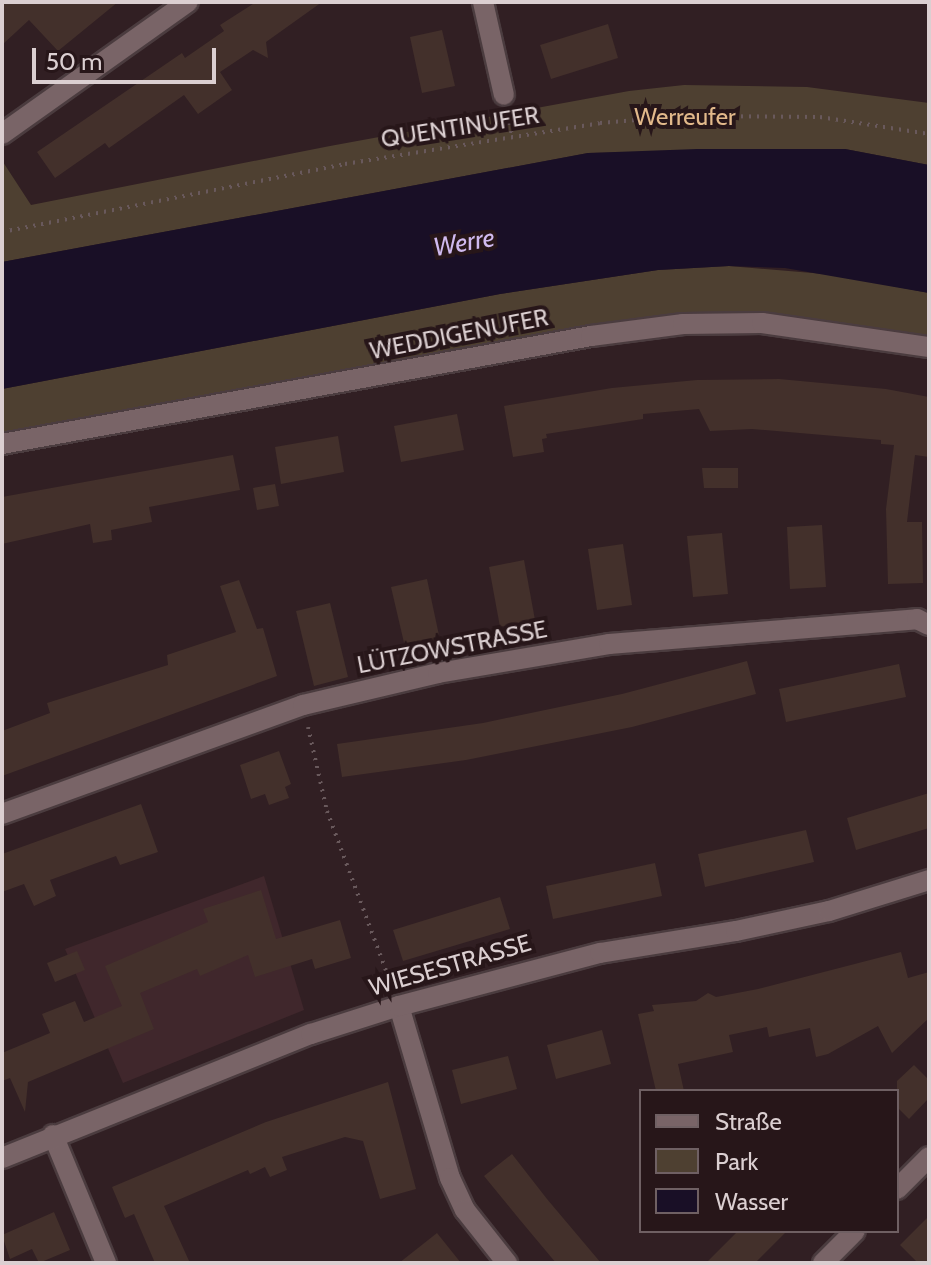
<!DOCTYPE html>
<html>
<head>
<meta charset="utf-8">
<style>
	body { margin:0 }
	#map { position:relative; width:931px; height:1265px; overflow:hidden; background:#311f23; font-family:Cabin,sans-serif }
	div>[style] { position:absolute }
	.built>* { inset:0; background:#40272c }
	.green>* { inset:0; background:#4e4031 }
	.water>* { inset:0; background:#190f26 }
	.building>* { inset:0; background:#43302b }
	.path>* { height:4px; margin-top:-2px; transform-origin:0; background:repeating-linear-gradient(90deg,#69595c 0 2px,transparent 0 8px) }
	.roads { filter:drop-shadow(2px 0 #4b3c3f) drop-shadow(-2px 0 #4b3c3f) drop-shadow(0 2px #4b3c3f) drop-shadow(0 -2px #4b3c3f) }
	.street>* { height:20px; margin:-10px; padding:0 10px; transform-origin:10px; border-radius:10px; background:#796467 }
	span { translate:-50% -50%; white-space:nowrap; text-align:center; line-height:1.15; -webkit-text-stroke:8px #271619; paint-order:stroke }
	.park-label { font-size:24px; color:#e2b98b }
	.street-label { font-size:24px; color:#dbcfd1 }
	.water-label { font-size:26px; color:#d0baef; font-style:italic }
	.frame { position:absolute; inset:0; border:4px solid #dbcfd1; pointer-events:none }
	.legend { position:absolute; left:639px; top:1089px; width:260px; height:144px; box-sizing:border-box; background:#271619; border:2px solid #6f6063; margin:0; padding:10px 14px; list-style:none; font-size:24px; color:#dbcfd1 }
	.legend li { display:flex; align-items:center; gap:16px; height:40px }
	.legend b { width:40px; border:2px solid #6f6063 }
	.scale { position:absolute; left:32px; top:48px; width:184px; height:36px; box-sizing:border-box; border:4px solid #dbcfd1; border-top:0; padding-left:10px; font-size:24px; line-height:28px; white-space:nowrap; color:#dbcfd1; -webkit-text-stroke:6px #271619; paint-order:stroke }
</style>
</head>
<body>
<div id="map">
	<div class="built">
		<div style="clip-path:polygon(264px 876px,304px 1010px,123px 1083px,65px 949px)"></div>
	</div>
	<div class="green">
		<div style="clip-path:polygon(684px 85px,807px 87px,929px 103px,929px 165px,845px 149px,588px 153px,2px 262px,3px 162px,31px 205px,330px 146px,629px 91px)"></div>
		<div style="clip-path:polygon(729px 266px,836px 275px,929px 293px,929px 338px,781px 315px,722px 316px,2px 436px,2px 389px,500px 294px,658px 270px)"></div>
	</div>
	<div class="water">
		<div style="clip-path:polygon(697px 149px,845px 149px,929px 165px,929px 293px,785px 268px,729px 266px,658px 270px,500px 294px,2px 389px,2px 262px,588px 153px)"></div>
	</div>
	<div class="building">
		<div style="clip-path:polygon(2px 2px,118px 2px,58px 51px,29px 20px,2px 45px)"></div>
		<div style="clip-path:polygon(256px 2px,322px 2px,266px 42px,268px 58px,253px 50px,220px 72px,232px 90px,198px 114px,184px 95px,109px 148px,105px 143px,55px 178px,37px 152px,182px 53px,185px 58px,224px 31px,220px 25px)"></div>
		<div style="clip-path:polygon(608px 24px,618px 58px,551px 79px,540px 45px)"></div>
		<div style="clip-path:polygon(442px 30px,455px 86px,422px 93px,410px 37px)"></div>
		<div style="clip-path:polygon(779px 379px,886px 389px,929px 397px,929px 457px,915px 455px,907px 522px,922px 522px,923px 583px,888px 584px,886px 509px,894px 445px,881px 444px,881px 440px,752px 429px,710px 431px,699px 409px,643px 414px,643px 419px,546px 434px,547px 438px,542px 439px,544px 452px,513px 457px,504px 406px,612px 388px,697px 380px)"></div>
		<div style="clip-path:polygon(457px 414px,464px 450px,401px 462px,394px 426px)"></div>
		<div style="clip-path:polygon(338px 436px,344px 472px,281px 484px,275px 447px)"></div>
		<div style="clip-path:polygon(233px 455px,240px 490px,149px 507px,152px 522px,111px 530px,112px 540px,93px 543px,90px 524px,2px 544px,2px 497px)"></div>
		<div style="clip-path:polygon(702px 468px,738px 468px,738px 488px,704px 488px)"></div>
		<div style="clip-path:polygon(275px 484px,279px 506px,257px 510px,253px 488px)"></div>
		<div style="clip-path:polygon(822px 525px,826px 587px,790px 589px,787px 527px)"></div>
		<div style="clip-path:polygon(722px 533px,728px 594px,693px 597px,687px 536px)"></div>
		<div style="clip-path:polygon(623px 544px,632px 605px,597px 610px,588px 549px)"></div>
		<div style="clip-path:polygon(524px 560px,535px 620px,500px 627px,489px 567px)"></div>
		<div style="clip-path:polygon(427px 579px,440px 640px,405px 647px,391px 587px)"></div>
		<div style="clip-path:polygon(239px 580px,257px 629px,263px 628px,277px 676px,2px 776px,2px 731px,50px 713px,47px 703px,168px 665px,167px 655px,236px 632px,220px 586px)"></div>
		<div style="clip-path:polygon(330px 603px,348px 677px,314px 686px,296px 611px)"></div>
		<div style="clip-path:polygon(747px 661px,756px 694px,632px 727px,466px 760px,342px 777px,337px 744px,483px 723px,622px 694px)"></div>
		<div style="clip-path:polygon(899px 664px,906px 697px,786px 722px,779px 689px)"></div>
		<div style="clip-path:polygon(279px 751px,291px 784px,285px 787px,289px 798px,269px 805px,265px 794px,251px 799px,240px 765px)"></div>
		<div style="clip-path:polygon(929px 793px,929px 828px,856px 850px,847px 818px)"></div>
		<div style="clip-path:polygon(141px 804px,158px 852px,120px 865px,116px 856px,50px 880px,56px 896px,34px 906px,24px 884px,2px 892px,2px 854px)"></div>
		<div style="clip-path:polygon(806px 830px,814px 862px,705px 887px,698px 854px)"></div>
		<div style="clip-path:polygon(655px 863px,662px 896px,553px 919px,546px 886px)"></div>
		<div style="clip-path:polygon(261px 890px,276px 939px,340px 920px,351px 958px,315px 969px,312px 959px,255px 977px,248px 955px,200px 976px,197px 969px,140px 993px,154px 1029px,28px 1082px,25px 1112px,10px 1078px,2px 1081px,2px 1053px,50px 1033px,42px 1014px,75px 1001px,84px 1022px,122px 1006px,105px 966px,208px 922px,203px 909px)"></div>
		<div style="clip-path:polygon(500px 897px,510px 929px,403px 961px,393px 930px)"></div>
		<div style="clip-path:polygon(77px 951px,85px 970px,55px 982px,47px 963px)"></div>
		<div style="clip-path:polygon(901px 952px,908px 978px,929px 972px,929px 1018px,892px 1053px,878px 1026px,828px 1054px,816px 1057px,810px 1028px,769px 1037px,767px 1027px,729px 1035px,733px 1052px,678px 1064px,684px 1091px,656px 1091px,638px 1014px,654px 1011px,652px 1005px,696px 1001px,708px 993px,716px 997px,758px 989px)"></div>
		<div style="clip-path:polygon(602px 1030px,611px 1064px,556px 1079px,547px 1045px)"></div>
		<div style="clip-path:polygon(508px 1056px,517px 1089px,461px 1104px,452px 1070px)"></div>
		<div style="clip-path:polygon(914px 1065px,929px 1080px,929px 1098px,909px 1119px,897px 1107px,897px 1081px)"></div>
		<div style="clip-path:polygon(388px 1082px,416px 1189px,380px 1199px,363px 1141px,345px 1137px,282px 1157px,287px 1170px,270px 1177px,265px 1167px,250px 1174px,248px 1170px,164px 1206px,190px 1263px,155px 1263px,134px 1214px,125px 1218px,112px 1187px,266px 1122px)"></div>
		<div style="clip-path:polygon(512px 1154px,547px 1199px,601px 1263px,556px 1263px,520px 1220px,484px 1176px)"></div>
		<div style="clip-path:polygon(54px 1212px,70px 1250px,39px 1263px,32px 1249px,10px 1259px,2px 1235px)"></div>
		<div style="clip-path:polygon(929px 1216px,929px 1263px,918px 1263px,900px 1245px)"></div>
		<div style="clip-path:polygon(738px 1231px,787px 1231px,755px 1263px,706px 1263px)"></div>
		<div style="clip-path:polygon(437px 1233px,461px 1263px,399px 1263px)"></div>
	</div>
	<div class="path">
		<div style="left:508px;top:115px;width:21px;rotate:79deg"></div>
		<div style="left:2px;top:232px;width:350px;rotate:-11.2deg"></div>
		<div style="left:345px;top:164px;width:258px;rotate:-9.1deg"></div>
		<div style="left:600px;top:123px;width:85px;rotate:-4.7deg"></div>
		<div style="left:685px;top:116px;width:135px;rotate:0.4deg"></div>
		<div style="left:820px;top:117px;width:110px;rotate:8.9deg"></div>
		<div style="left:308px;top:727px;width:86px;rotate:77.3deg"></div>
		<div style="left:327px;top:811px;width:184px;rotate:69.7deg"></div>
	</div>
	<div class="roads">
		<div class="street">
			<div style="left:483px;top:2px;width:95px;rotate:77.3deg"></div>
			<div style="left:2px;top:134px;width:228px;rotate:-35.4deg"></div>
			<div style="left:2px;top:444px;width:599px;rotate:-10.39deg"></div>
			<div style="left:591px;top:336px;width:93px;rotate:-7.4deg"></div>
			<div style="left:683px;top:324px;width:79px;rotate:-0.7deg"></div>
			<div style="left:762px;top:323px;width:169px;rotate:8.2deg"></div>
			<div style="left:2px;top:814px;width:320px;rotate:-19.9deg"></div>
			<div style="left:303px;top:705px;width:139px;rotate:-13.3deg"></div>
			<div style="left:438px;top:673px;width:173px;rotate:-9.6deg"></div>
			<div style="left:609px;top:644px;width:309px;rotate:-4.6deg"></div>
			<div style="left:917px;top:619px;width:13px;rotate:27deg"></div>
			<div style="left:399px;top:1006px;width:179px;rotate:73.5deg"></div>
			<div style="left:450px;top:1178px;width:35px;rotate:65deg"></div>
			<div style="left:465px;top:1210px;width:68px;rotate:51.6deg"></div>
			<div style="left:53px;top:1135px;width:139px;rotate:67.5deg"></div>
			<div style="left:2px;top:1158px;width:333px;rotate:-21.9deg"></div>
			<div style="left:311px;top:1034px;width:92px;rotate:-17.7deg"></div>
			<div style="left:399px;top:1006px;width:208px;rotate:-14.8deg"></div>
			<div style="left:600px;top:953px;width:138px;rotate:-9.2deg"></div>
			<div style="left:736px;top:931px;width:95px;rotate:-12.1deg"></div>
			<div style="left:829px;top:911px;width:105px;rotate:-17.2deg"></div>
			<div style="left:897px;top:1189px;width:45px;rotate:-45deg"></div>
			<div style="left:823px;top:1263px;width:45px;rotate:-45deg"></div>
		</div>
	</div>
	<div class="park-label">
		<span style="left:685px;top:117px">Werreufer</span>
	</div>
	<div class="street-label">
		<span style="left:460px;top:127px;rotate:-9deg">QUENTINUFER</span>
		<span style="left:459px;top:334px;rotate:-11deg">WEDDIGENUFER</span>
		<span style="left:452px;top:647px;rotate:-11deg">LÜTZOWSTRASSE</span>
		<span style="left:450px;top:965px;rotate:-16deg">WIESESTRASSE</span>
	</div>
	<div class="water-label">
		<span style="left:464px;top:243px;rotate:-10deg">Werre</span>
	</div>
	<div class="frame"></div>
	<ul class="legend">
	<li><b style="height:10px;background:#796467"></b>Straße</li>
	<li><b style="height:22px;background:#4e4031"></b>Park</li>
	<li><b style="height:22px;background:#190f26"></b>Wasser</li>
	</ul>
	<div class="scale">50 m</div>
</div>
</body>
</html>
